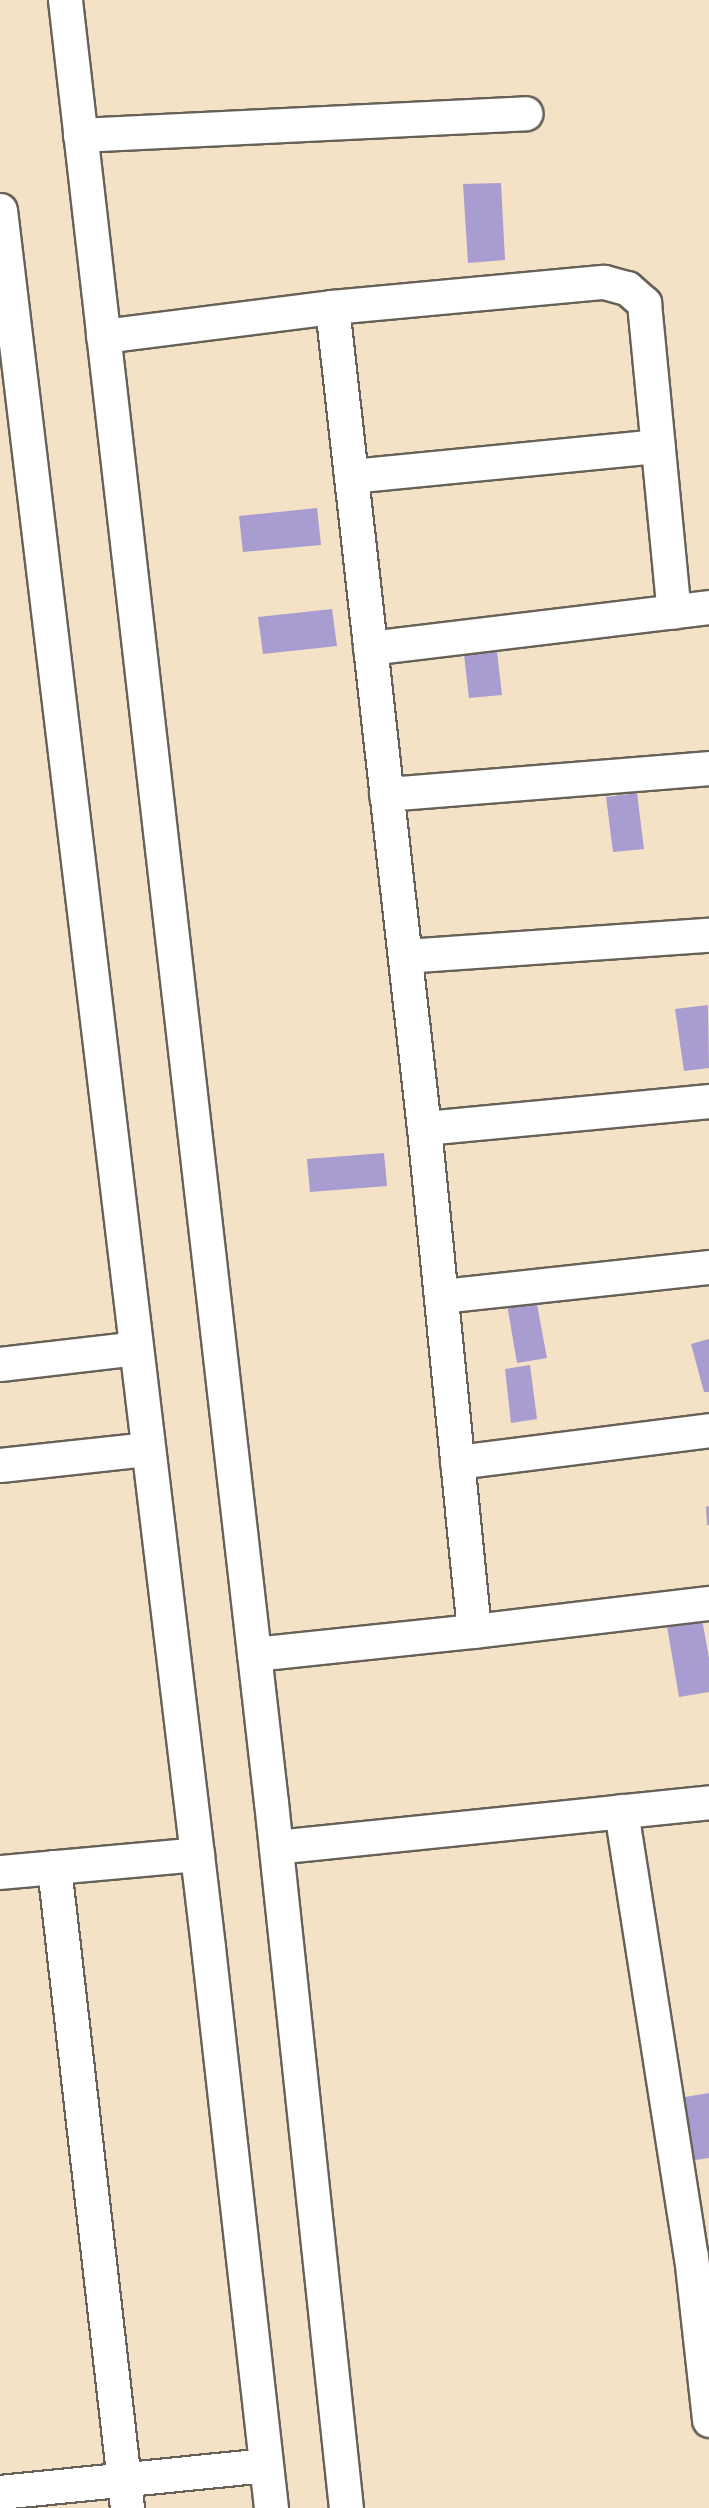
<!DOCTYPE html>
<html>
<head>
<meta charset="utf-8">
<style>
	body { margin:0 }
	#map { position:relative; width:709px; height:2508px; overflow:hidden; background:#f3e2c5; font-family:"IM FELL French Canon",serif }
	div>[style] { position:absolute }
	.building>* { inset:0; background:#a89cd0 }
	.roads { filter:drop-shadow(2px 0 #676157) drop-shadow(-2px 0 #676157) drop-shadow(0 2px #676157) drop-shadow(0 -2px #676157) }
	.street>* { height:33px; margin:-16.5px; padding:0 16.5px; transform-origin:16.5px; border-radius:16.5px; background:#fff }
	.secondary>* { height:33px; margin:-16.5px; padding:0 16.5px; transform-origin:16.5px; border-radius:16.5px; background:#fff }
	span { translate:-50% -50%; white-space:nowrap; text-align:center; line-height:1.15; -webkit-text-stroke:4.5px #fbf7ec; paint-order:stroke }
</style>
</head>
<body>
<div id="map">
	<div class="building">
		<div style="clip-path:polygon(501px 183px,505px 260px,468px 263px,463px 184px)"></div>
		<div style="clip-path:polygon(317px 508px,321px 545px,243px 552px,239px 516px)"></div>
		<div style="clip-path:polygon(332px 609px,337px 646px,263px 654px,258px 617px)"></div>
		<div style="clip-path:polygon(496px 643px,502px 695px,469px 698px,463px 646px)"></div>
		<div style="clip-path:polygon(637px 793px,644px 849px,613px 852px,606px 797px)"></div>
		<div style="clip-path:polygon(708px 1005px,709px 1068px,684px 1071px,675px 1009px)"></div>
		<div style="clip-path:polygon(384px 1153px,387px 1186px,310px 1192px,307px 1159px)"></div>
		<div style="clip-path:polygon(536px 1299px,547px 1358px,517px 1363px,507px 1304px)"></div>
		<div style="clip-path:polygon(709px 1339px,709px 1392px,704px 1392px,691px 1344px)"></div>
		<div style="clip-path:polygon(530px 1365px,537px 1419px,511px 1423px,505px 1369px)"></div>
		<div style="clip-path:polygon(709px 1506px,709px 1525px,707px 1525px,706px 1507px)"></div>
		<div style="clip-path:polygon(702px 1619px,709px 1658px,709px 1692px,679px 1697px,667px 1626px)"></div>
		<div style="clip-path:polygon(709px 2093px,709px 2158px,689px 2161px,679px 2098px)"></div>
	</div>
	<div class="roads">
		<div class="street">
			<div style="left:80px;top:135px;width:446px;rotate:-2.8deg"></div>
			<div style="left:332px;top:307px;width:826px;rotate:83.61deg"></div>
			<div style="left:424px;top:1128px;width:505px;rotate:84.32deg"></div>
			<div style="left:103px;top:336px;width:231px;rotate:-7.2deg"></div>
			<div style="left:332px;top:307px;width:273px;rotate:-5.3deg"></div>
			<div style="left:604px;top:282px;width:24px;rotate:15deg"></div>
			<div style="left:627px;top:288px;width:23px;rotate:41deg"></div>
			<div style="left:644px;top:303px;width:310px;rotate:84.5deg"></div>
			<div style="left:351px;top:476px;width:308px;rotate:-5.6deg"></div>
			<div style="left:370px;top:648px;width:341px;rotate:-6.9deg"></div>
			<div style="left:386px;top:794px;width:324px;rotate:-4.6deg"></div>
			<div style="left:405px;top:956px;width:305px;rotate:-4deg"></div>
			<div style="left:424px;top:1128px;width:286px;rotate:-5.4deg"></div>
			<div style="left:441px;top:1296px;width:270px;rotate:-6.2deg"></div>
			<div style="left:0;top:1364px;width:137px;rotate:-6.7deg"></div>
			<div style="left:457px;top:1462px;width:254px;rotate:-7.2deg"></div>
			<div style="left:0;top:1465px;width:149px;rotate:-6.2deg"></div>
			<div style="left:254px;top:1654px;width:221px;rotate:-6deg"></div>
			<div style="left:474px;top:1631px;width:237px;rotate:-6.8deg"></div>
			<div style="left:621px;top:1811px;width:450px;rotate:81.1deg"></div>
			<div style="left:691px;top:2256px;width:165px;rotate:83.7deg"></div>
			<div style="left:276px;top:1847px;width:435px;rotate:-5.9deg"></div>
			<div style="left:54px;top:1867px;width:645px;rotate:83.5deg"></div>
			<div style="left:0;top:1872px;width:198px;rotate:-5.2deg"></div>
			<div style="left:0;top:2492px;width:267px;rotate:-5.8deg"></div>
		</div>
		<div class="secondary">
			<div style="left:65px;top:0;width:1814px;rotate:83.48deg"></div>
			<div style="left:271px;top:1802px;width:710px;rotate:83.94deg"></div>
			<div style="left:0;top:210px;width:1749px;rotate:83.17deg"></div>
			<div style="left:208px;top:1947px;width:565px;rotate:83.59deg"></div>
		</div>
	</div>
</div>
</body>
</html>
